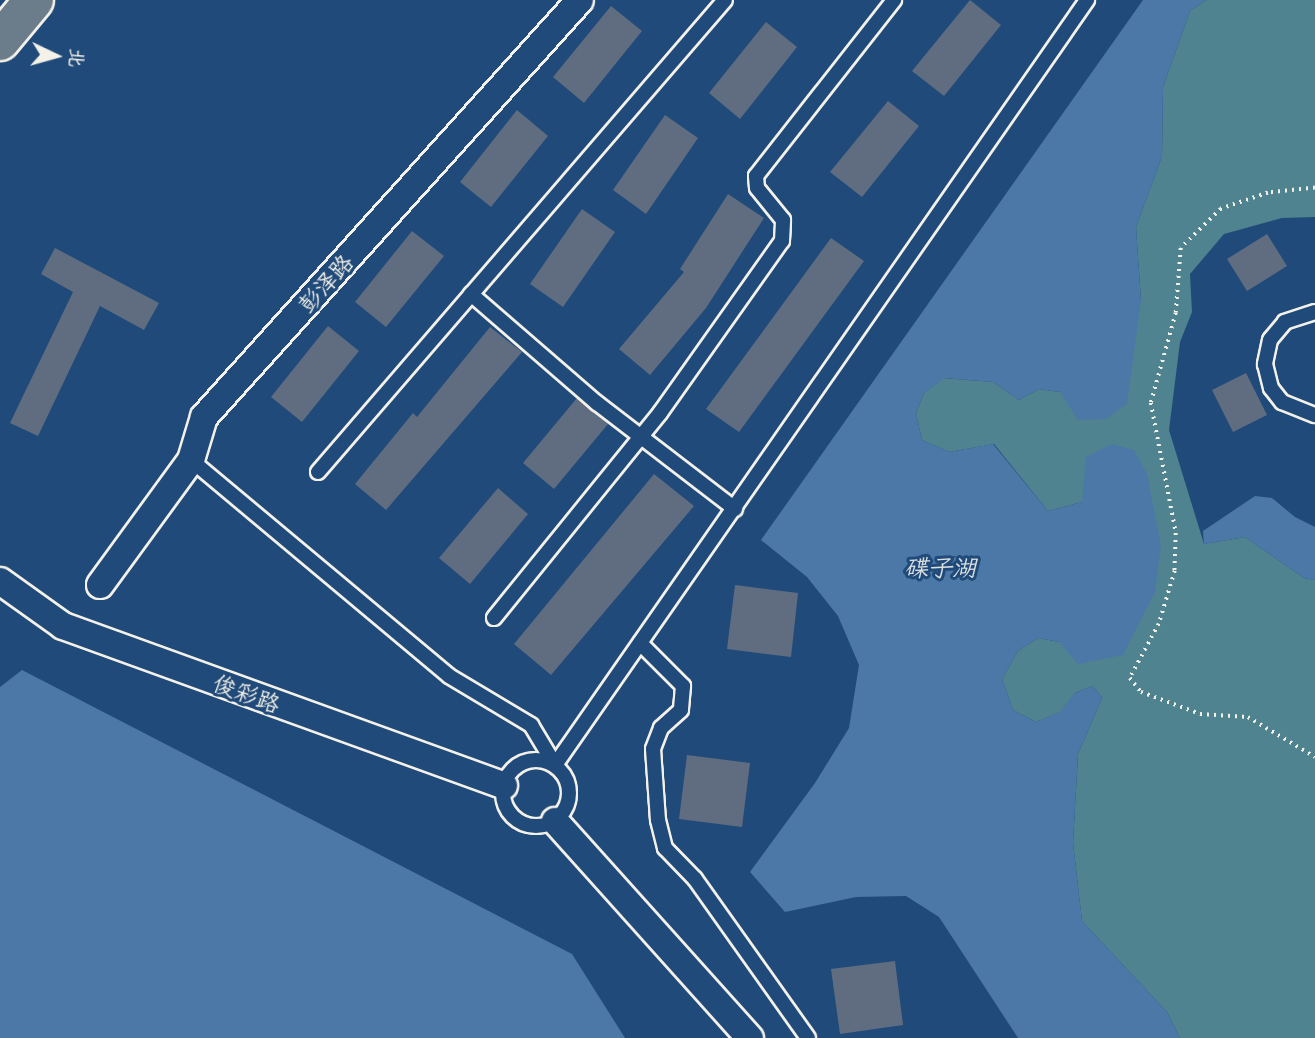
<!DOCTYPE html>
<html>
<head>
<meta charset="utf-8">
<style>
	body { margin:0 }
	#map { position:relative; width:1315px; height:1038px; overflow:hidden; background:#1f4a7a; font-family:Mali,"LXGW WenKai TC",sans-serif }
	div>[style] { position:absolute }
	.green>* { inset:0; background:#4f8390 }
	.water>* { inset:0; background:#4c78a7 }
	.building>* { inset:0; background:#606d80 }
	.path>* { height:3.5px; margin-top:-1.75px; transform-origin:0; background:repeating-linear-gradient(90deg,#f4f1e8 0 2px,transparent 0 7px) }
	.roads { filter:drop-shadow(2px 0 #f4f1e8) drop-shadow(-2px 0 #f4f1e8) drop-shadow(0 2px #f4f1e8) drop-shadow(0 -2px #f4f1e8) }
	.lane>* { height:14px; margin:-7px; padding:0 7px; transform-origin:7px; border-radius:7px; background:#1f4a7a }
	.lane>.ring { margin:-7px; padding:0; box-sizing:content-box; background:none; border:14px solid #1f4a7a; border-radius:50% }
	.street>* { height:26px; margin:-13px; padding:0 13px; transform-origin:13px; border-radius:13px; background:#1f4a7a }
	.primary>* { height:38px; margin:-19px; padding:0 19px; transform-origin:19px; border-radius:19px; background:#6b7d8b }
	span { translate:-50% -50%; white-space:nowrap; text-align:center; line-height:1.15; -webkit-text-stroke:6px #1f4a7a; paint-order:stroke }
	.street-label { font-size:23px; color:#f4f1e8 }
	.water-label { font-size:24px; color:#dbdfde; font-style:italic }
	.north { position:absolute; left:21px; top:21px; width:70px; height:70px; -webkit-text-stroke:5px #1f4a7a; paint-order:stroke; rotate:95deg; font-size:19px; font-weight:700; line-height:28px; text-align:center; color:#f4f1e8 }
	.north::after { content:''; display:block; margin:auto; width:24px; height:32px; background:#f4f1e8; clip-path:polygon(50% 0,100% 100%,50% 72%,0 100%) }
</style>
</head>
<body>
<div id="map">
	<div class="green">
		<div style="clip-path:polygon(1206px 0,1315px 0,1315px 217px,1282px 218px,1224px 234px,1190px 274px,1192px 312px,1180px 342px,1169px 430px,1204px 544px,1245px 537px,1304px 578px,1315px 580px,1315px 1038px,1180px 1038px,1167px 1012px,1082px 921px,1073px 843px,1078px 754px,1102px 698px,1093px 686px,1075px 693px,1061px 712px,1036px 722px,1013px 710px,1002px 679px,1018px 651px,1038px 638px,1059px 642px,1082px 502px,1048px 511px,994px 444px,949px 452px,922px 440px,916px 413px,924px 393px,943px 378px,993px 382px,1019px 400px,1039px 389px,1060px 392px,1141px 301px,1136px 227px,1162px 156px,1163px 87px,1190px 11px)"></div>
	</div>
	<div class="water">
		<div style="clip-path:polygon(1143px 0,1206px 0,1190px 11px,1163px 87px,1162px 156px,1136px 227px,1141px 301px,1127px 404px,1106px 419px,1078px 420px,1060px 392px,1039px 389px,1019px 400px,993px 382px,944px 378px,924px 393px,916px 413px,922px 440px,949px 452px,993px 444px,1048px 511px,1082px 502px,1086px 457px,1112px 444px,1134px 450px,1147px 474px,1161px 546px,1155px 592px,1123px 655px,1078px 664px,1059px 642px,1038px 638px,1018px 651px,1002px 679px,1013px 710px,1036px 722px,1060px 712px,1075px 693px,1093px 686px,1102px 698px,1078px 754px,1073px 843px,1082px 921px,1167px 1012px,1180px 1038px,1018px 1038px,939px 917px,906px 896px,856px 897px,785px 912px,750px 872px,815px 783px,849px 728px,859px 665px,838px 616px,807px 577px,761px 540px)"></div>
		<div style="clip-path:polygon(1255px 496px,1272px 498px,1295px 517px,1315px 527px,1315px 580px,1304px 578px,1245px 537px,1204px 544px,1203px 531px)"></div>
		<div style="clip-path:polygon(22px 670px,572px 954px,625px 1038px,0 1038px,0 687px)"></div>
	</div>
	<div class="building">
		<div style="clip-path:polygon(970px 0,1001px 25px,944px 96px,912px 71px)"></div>
		<div style="clip-path:polygon(611px 6px,642px 31px,584px 103px,553px 77px)"></div>
		<div style="clip-path:polygon(766px 22px,797px 47px,740px 119px,709px 93px)"></div>
		<div style="clip-path:polygon(888px 101px,919px 126px,862px 197px,830px 172px)"></div>
		<div style="clip-path:polygon(517px 110px,548px 136px,491px 207px,460px 182px)"></div>
		<div style="clip-path:polygon(665px 115px,698px 138px,646px 214px,613px 190px)"></div>
		<div style="clip-path:polygon(728px 194px,764px 218px,706px 308px,650px 375px,619px 349px,684px 272px,680px 269px)"></div>
		<div style="clip-path:polygon(582px 209px,615px 232px,563px 307px,530px 284px)"></div>
		<div style="clip-path:polygon(412px 231px,444px 256px,386px 327px,355px 302px)"></div>
		<div style="clip-path:polygon(1267px 234px,1287px 266px,1247px 291px,1227px 259px)"></div>
		<div style="clip-path:polygon(831px 238px,864px 261px,739px 432px,706px 409px)"></div>
		<div style="clip-path:polygon(55px 248px,159px 303px,144px 330px,100px 306px,38px 436px,10px 423px,73px 292px,41px 274px)"></div>
		<div style="clip-path:polygon(328px 326px,359px 351px,302px 422px,271px 397px)"></div>
		<div style="clip-path:polygon(490px 327px,522px 352px,386px 510px,355px 484px,413px 413px,417px 417px)"></div>
		<div style="clip-path:polygon(1246px 373px,1267px 415px,1233px 432px,1212px 390px)"></div>
		<div style="clip-path:polygon(577px 398px,608px 424px,554px 489px,523px 463px)"></div>
		<div style="clip-path:polygon(654px 474px,694px 506px,551px 675px,514px 644px)"></div>
		<div style="clip-path:polygon(498px 488px,528px 514px,470px 584px,439px 558px)"></div>
		<div style="clip-path:polygon(735px 585px,798px 593px,791px 657px,727px 649px)"></div>
		<div style="clip-path:polygon(687px 755px,750px 763px,742px 827px,679px 819px)"></div>
		<div style="clip-path:polygon(895px 961px,903px 1025px,840px 1034px,831px 969px)"></div>
	</div>
	<div class="path">
		<div style="left:1315px;top:188px;width:47px;rotate:173.9deg"></div>
		<div style="left:1268px;top:193px;width:50px;rotate:161.2deg"></div>
		<div style="left:1221px;top:209px;width:56px;rotate:135.7deg"></div>
		<div style="left:1181px;top:248px;width:65px;rotate:94.4deg"></div>
		<div style="left:1176px;top:313px;width:93px;rotate:105.5deg"></div>
		<div style="left:1151px;top:403px;width:132px;rotate:79.1deg"></div>
		<div style="left:1176px;top:533px;width:38px;rotate:92deg"></div>
		<div style="left:1175px;top:571px;width:55px;rotate:106.8deg"></div>
		<div style="left:1159px;top:624px;width:61px;rotate:118.2deg"></div>
		<div style="left:1130px;top:678px;width:18px;rotate:52deg"></div>
		<div style="left:1141px;top:692px;width:63px;rotate:20.4deg"></div>
		<div style="left:1200px;top:714px;width:48px;rotate:3.6deg"></div>
		<div style="left:1248px;top:717px;width:78px;rotate:30.8deg"></div>
	</div>
	<div class="roads">
		<div class="lane">
			<div style="left:471px;top:294px;width:167px;rotate:40.9deg"></div>
			<div style="left:597px;top:403px;width:174px;rotate:37.5deg"></div>
			<div style="left:1315px;top:312px;width:32px;rotate:162deg"></div>
			<div style="left:1285px;top:322px;width:23px;rotate:130deg"></div>
			<div style="left:1270px;top:340px;width:25px;rotate:102deg"></div>
			<div style="left:1265px;top:364px;width:25px;rotate:76deg"></div>
			<div style="left:1271px;top:388px;width:18px;rotate:52deg"></div>
			<div style="left:1282px;top:402px;width:35px;rotate:22deg"></div>
			<div style="left:191px;top:460px;width:336px;rotate:39.9deg"></div>
			<div style="left:449px;top:676px;width:96px;rotate:30.9deg"></div>
			<div style="left:531px;top:725px;width:47px;rotate:59deg"></div>
			<div style="left:555px;top:765px;width:932px;rotate:-55.18deg"></div>
			<div style="left:318px;top:472px;width:623px;rotate:-49.23deg"></div>
			<div style="left:494px;top:618px;width:264px;rotate:-51deg"></div>
			<div style="left:660px;top:413px;width:211px;rotate:-54.7deg"></div>
			<div style="left:782px;top:241px;width:21px;rotate:-87deg"></div>
			<div style="left:783px;top:220px;width:41px;rotate:-129.1deg"></div>
			<div style="left:757px;top:188px;width:12px;rotate:-95deg"></div>
			<div style="left:756px;top:176px;width:224px;rotate:-51.9deg"></div>
			<div style="left:640px;top:643px;width:61px;rotate:45deg"></div>
			<div style="left:683px;top:686px;width:24px;rotate:95deg"></div>
			<div style="left:681px;top:710px;width:27px;rotate:138deg"></div>
			<div style="left:661px;top:728px;width:22px;rotate:111deg"></div>
			<div style="left:653px;top:749px;width:71px;rotate:86deg"></div>
			<div style="left:658px;top:820px;width:29px;rotate:76deg"></div>
			<div style="left:665px;top:848px;width:43px;rotate:45.9deg"></div>
			<div style="left:695px;top:879px;width:195px;rotate:54.6deg"></div>
			<div class="ring" style="left:503px;top:760px;width:52px;height:52px"></div>
		</div>
		<div class="street">
			<div style="left:0;top:581px;width:77px;rotate:35.5deg"></div>
			<div style="left:63px;top:626px;width:469px;rotate:19.9deg"></div>
			<div style="left:100px;top:585px;width:155px;rotate:-53.9deg"></div>
			<div style="left:191px;top:460px;width:45px;rotate:-73.2deg"></div>
			<div style="left:204px;top:417px;width:561px;rotate:-47.96deg"></div>
			<div style="left:555px;top:821px;width:292px;rotate:48.1deg"></div>
		</div>
		<div class="primary">
			<div style="left:0;top:41px;width:53px;rotate:-50.3deg"></div>
		</div>
	</div>
	<div class="street-label">
		<span style="left:325px;top:283px;rotate:-48deg">彭泽路</span>
		<span style="left:247px;top:693px;rotate:20deg">俊彩路</span>
	</div>
	<div class="water-label">
		<span style="left:940px;top:567px">碟子湖</span>
	</div>
	<div class="north">北</div>
</div>
</body>
</html>
